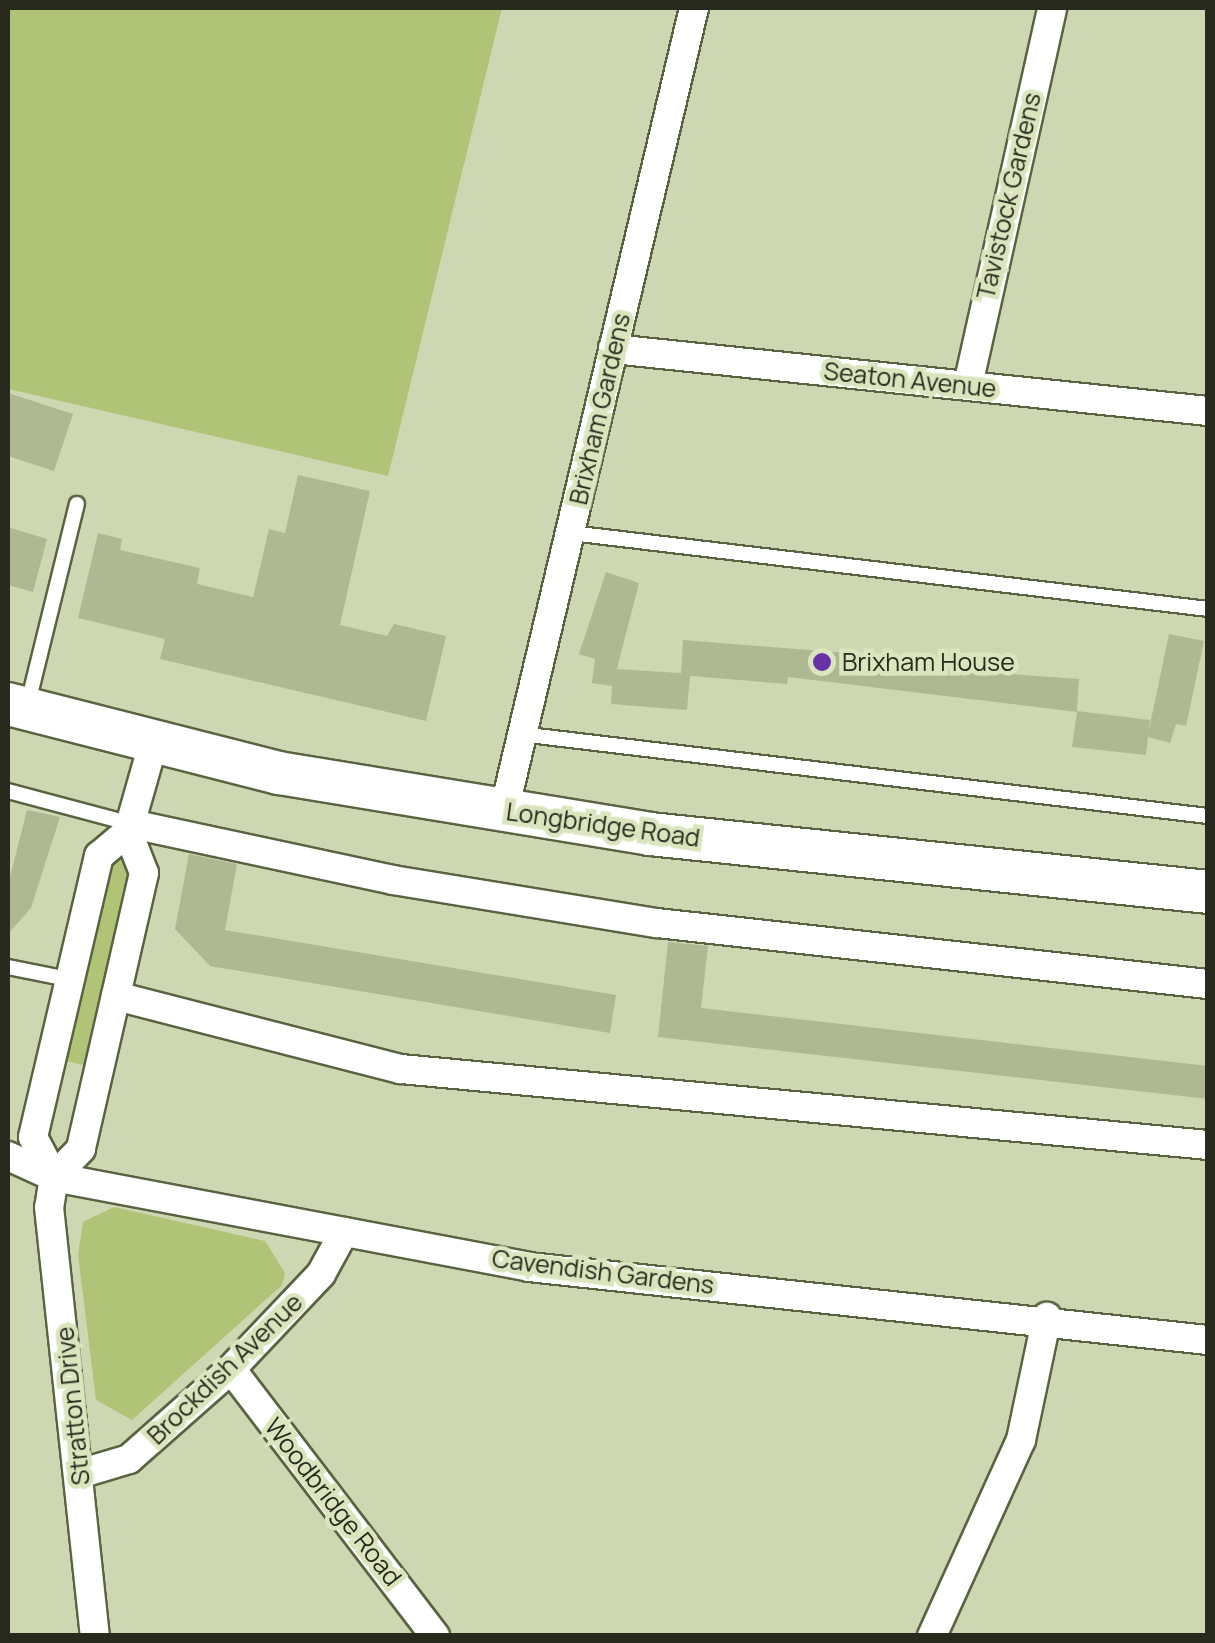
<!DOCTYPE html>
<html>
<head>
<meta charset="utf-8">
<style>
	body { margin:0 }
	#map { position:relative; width:1215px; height:1643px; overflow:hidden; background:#cdd8b2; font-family:Manrope,sans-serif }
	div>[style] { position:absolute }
	.green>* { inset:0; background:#b0c376 }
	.building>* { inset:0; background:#aeb993 }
	.roads { filter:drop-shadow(2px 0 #5a6341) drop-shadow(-2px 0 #5a6341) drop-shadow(0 2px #5a6341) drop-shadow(0 -2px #5a6341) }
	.lane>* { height:14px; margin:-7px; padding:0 7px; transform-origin:7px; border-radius:7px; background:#fff }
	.street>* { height:28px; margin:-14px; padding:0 14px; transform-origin:14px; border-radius:14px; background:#fff }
	.primary>* { height:42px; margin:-21px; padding:0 21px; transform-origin:21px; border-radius:21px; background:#fff }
	.dots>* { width:28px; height:28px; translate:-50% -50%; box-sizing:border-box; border:5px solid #dae5be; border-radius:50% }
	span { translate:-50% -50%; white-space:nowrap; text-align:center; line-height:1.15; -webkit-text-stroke:9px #dae5be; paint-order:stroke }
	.street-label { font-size:25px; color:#272a1c }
	.poi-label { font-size:25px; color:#272a1c }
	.left { translate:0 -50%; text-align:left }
	.frame { position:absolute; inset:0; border:10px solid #272a1c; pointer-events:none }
</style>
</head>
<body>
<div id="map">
	<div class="green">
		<div style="clip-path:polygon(8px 8px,502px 8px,388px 476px,8px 389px)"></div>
		<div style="clip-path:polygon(123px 858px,135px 874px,87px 1066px,63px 1060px,107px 868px)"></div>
		<div style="clip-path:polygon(114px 1207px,265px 1241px,285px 1273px,282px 1285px,132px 1420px,96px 1400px,78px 1254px,83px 1222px)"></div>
	</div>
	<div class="building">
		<div style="clip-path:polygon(8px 393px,73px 414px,54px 471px,8px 456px)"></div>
		<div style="clip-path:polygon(298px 475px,370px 491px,340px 625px,387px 636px,394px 624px,446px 636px,426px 721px,160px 659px,165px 639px,78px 618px,98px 533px,122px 539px,120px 550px,200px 568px,197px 584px,253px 597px,269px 529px,285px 533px)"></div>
		<div style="clip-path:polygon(8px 527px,47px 539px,33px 592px,8px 585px)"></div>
		<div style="clip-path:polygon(606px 572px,639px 583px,617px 669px,681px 673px,683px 640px,984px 664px,983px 672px,1079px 679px,1077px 711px,1150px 720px,1148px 734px,1169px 634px,1204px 641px,1186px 726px,1176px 724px,1170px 743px,1148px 737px,1146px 755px,1072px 747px,1077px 712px,788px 677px,787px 684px,690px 676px,687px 710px,611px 704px,612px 686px,592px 683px,595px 659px,579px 654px)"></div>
		<div style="clip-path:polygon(27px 810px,60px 817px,31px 908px,8px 934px,8px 885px)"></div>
		<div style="clip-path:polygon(189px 854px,237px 864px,225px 930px,616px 995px,610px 1033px,210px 966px,175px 929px)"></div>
		<div style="clip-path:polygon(668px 942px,708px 946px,701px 1008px,1208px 1066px,1208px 1099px,658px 1037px)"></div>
	</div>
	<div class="roads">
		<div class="lane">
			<div style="left:571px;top:533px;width:642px;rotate:6.8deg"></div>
			<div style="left:28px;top:703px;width:205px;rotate:-76.2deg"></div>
			<div style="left:520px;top:734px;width:693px;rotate:6.8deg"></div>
			<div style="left:8px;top:791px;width:128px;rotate:14.9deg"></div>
			<div style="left:8px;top:967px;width:61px;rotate:11.3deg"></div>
		</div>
		<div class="street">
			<div style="left:613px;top:349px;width:598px;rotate:5.95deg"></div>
			<div style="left:968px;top:385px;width:386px;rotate:-77.4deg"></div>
			<div style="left:504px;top:811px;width:825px;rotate:-76.69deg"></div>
			<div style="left:132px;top:824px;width:267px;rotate:12.1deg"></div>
			<div style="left:393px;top:880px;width:267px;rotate:9.3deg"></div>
			<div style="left:657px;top:923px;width:554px;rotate:6.32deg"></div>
			<div style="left:128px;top:832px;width:95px;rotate:-74.1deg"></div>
			<div style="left:116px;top:996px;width:294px;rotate:14.4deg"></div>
			<div style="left:401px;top:1069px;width:811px;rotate:5.38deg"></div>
			<div style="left:8px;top:1156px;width:51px;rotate:24.5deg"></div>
			<div style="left:54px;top:1177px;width:483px;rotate:10.7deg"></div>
			<div style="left:529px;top:1267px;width:683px;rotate:6.14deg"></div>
			<div style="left:54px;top:1177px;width:45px;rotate:-117.7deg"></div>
			<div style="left:33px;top:1137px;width:289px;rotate:-76.8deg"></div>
			<div style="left:99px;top:856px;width:38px;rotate:-40deg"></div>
			<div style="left:128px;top:832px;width:44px;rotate:68.7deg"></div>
			<div style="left:144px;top:873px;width:283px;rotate:102.9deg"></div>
			<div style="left:81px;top:1149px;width:39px;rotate:134deg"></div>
			<div style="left:54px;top:1177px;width:30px;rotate:99deg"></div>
			<div style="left:49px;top:1207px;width:431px;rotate:83.9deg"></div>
			<div style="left:231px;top:1369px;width:336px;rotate:52.6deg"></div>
			<div style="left:79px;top:1474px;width:52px;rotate:-16.7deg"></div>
			<div style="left:129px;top:1459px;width:136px;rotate:-41.4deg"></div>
			<div style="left:231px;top:1369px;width:131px;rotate:-46.5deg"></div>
			<div style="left:321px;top:1274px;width:48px;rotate:-61.3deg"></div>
			<div style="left:932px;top:1636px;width:215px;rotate:-65.6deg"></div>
			<div style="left:1021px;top:1440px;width:126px;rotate:-78.1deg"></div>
		</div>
		<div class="primary">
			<div style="left:8px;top:704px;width:280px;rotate:14.3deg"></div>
			<div style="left:279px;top:773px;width:376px;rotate:9.3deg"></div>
			<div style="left:650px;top:834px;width:561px;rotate:5.93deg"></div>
		</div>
	</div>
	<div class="dots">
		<div style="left:822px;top:662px;background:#6731a8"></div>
	</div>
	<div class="street-label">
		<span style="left:1009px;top:196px;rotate:-77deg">Tavistock Gardens</span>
		<span style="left:910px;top:380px;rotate:6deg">Seaton Avenue</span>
		<span style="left:600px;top:409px;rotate:-77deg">Brixham Gardens</span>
		<span style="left:603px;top:825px;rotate:8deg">Longbridge Road</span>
		<span style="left:603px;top:1272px;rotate:7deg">Cavendish Gardens</span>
		<span style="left:225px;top:1369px;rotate:-44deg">Brockdish Avenue</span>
		<span style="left:73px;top:1406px;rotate:-96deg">Stratton Drive</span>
		<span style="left:333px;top:1502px;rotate:52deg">Woodbridge Road</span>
	</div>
	<div class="poi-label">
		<span class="left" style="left:842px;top:662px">Brixham House</span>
	</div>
	<div class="frame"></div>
</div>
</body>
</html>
